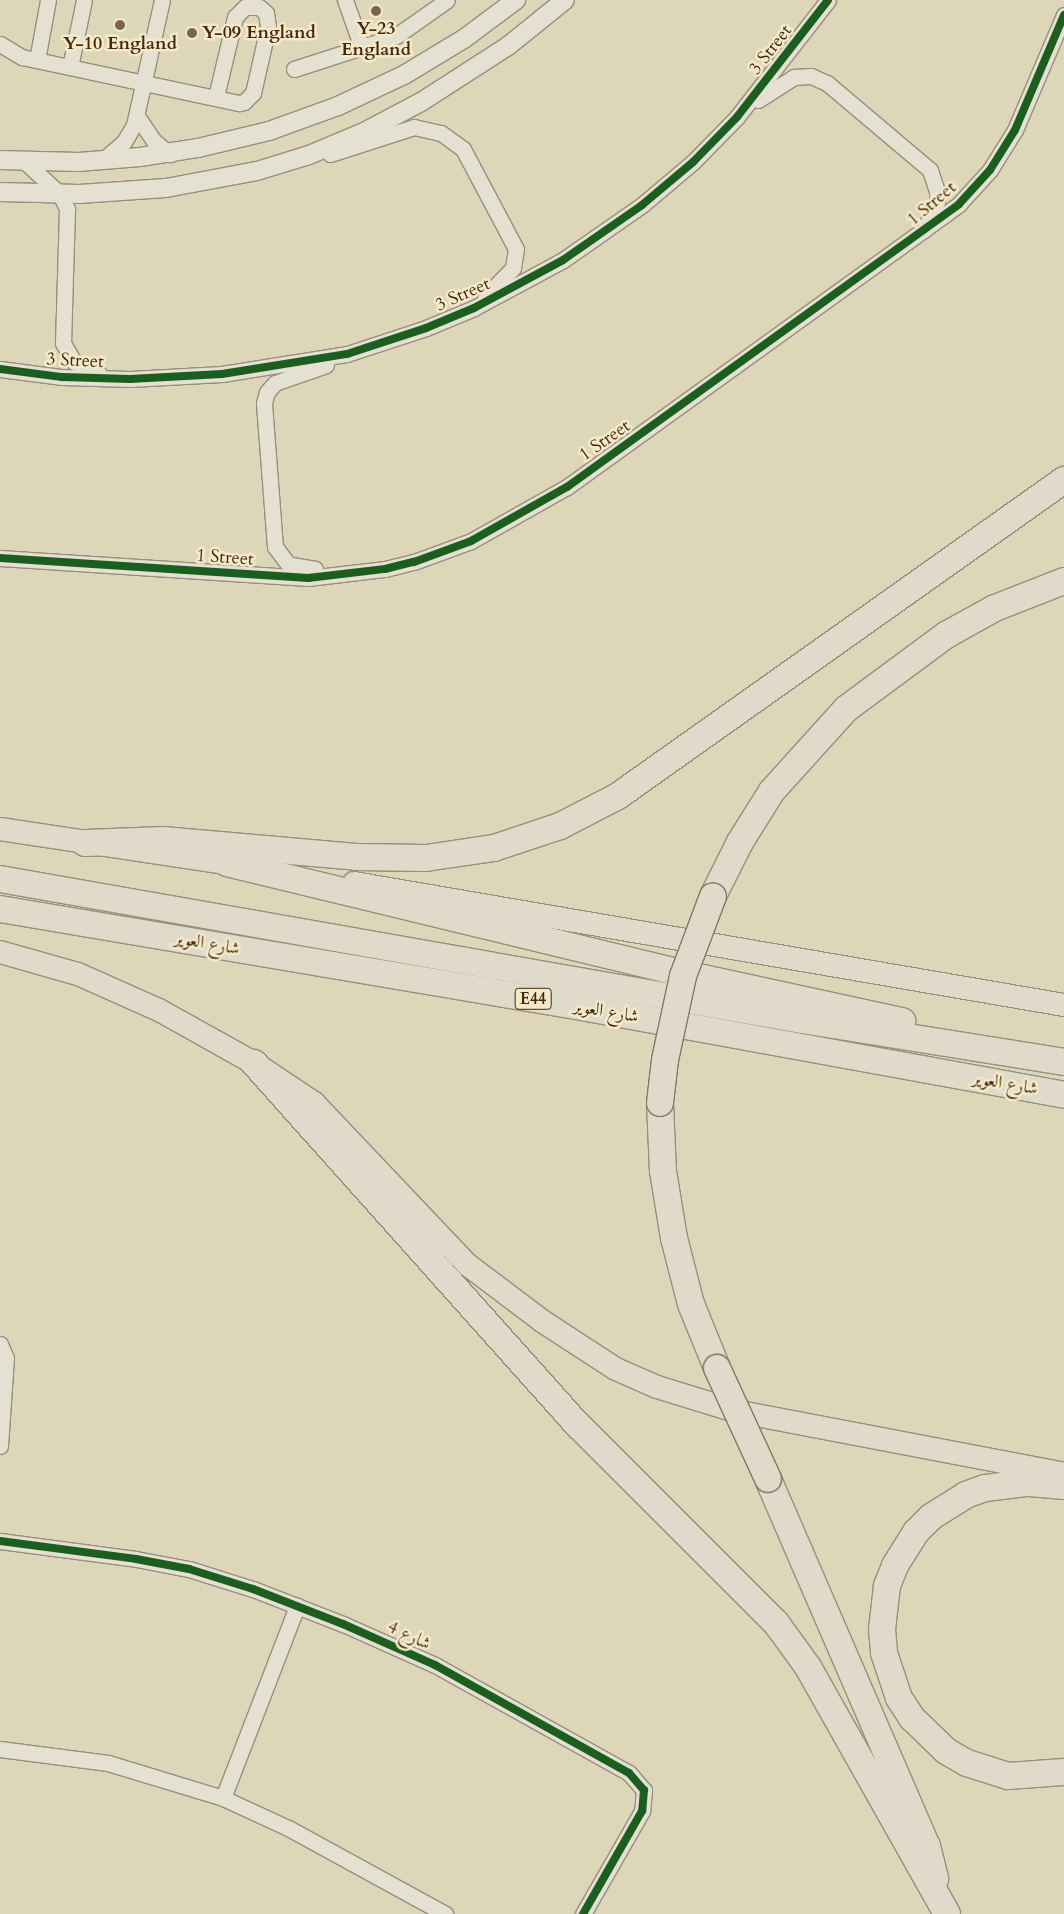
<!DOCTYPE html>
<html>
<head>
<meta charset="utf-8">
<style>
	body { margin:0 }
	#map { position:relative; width:1064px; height:1914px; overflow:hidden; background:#ddd6b9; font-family:Cardo,Amiri,serif }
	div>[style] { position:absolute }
	.roads { filter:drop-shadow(1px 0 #978e7b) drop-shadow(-1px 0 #978e7b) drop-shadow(0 1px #978e7b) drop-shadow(0 -1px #978e7b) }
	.minor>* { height:15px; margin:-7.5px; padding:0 7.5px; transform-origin:7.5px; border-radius:7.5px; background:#e4e0d2 }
	.tertiary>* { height:18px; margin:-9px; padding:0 9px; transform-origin:9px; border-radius:9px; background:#e4e0d2 }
	.primary>* { height:22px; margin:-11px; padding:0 11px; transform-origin:11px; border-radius:11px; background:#dfdaca }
	.motorway>* { height:26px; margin:-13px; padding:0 13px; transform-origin:13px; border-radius:13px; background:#dfdaca }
	.bridges { filter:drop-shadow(1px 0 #807766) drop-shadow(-1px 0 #807766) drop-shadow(0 1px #807766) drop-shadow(0 -1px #807766) }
	.motorway-bridge>* { height:26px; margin:-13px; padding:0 13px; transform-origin:13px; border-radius:13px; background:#dfdaca }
	.cycleway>* { height:8px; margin:-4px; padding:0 4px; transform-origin:4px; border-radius:4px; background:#1b5e20 }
	.dots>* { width:14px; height:14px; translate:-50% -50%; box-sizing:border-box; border:2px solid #f3eac8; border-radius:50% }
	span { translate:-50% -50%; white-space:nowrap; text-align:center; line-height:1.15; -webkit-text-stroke:5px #f3eac8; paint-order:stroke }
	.shield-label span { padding:1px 4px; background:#f3eac8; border:1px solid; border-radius:4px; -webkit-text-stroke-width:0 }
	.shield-label { font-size:16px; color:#462610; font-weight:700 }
	.poi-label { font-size:18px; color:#462610; font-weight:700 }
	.left { translate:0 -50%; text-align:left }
	.street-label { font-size:18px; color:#462610 }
</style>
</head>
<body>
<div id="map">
	<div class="roads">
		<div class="minor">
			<div style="left:345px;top:0;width:48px;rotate:70.4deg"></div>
			<div style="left:0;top:44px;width:26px;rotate:31deg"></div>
			<div style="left:22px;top:57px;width:222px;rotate:12deg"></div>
			<div style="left:239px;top:103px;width:5px;rotate:-11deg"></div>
			<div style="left:244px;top:102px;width:13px;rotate:-45deg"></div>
			<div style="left:253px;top:93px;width:68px;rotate:-77.2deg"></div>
			<div style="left:268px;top:27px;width:14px;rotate:-98deg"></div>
			<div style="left:266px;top:13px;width:9px;rotate:-139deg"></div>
			<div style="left:259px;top:7px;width:14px;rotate:180deg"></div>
			<div style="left:245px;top:7px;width:14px;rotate:135deg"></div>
			<div style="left:235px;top:17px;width:82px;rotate:103.4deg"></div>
			<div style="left:37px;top:60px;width:61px;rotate:-79.6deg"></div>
			<div style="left:70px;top:67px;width:68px;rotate:-78.2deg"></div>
			<div style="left:294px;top:69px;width:107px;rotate:-17.9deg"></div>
			<div style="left:396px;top:36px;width:62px;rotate:-35.2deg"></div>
			<div style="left:758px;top:100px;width:43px;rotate:-32.6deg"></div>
			<div style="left:794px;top:77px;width:17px;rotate:-3deg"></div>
			<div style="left:811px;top:76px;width:17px;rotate:24deg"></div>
			<div style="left:827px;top:83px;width:135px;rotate:40.2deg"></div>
			<div style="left:930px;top:170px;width:22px;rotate:72deg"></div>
			<div style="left:937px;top:191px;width:11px;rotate:90deg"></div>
			<div style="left:937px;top:202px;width:31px;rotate:115deg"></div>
			<div style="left:137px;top:116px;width:30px;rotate:56deg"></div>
			<div style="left:154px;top:141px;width:21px;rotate:39deg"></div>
			<div style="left:330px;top:154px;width:88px;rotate:-17.8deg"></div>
			<div style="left:414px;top:127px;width:28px;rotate:13deg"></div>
			<div style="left:441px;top:133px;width:27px;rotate:36deg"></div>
			<div style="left:463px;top:149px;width:113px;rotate:62.1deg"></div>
			<div style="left:516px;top:249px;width:19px;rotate:99deg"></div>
			<div style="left:513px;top:268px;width:40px;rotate:134deg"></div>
			<div style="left:23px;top:160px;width:50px;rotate:42.6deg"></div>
			<div style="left:60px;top:194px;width:17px;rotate:65deg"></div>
			<div style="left:67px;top:209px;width:134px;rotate:91.7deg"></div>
			<div style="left:63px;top:343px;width:22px;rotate:60deg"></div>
			<div style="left:74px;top:362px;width:27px;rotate:24deg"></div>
			<div style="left:102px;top:161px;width:29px;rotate:-41deg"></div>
			<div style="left:124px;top:142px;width:20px;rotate:-60deg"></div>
			<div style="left:134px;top:125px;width:128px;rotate:-77.4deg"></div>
			<div style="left:0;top:369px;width:63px;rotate:7.4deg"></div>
			<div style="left:62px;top:377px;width:68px;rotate:1.7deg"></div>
			<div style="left:130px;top:379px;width:92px;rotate:-3.1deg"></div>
			<div style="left:222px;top:374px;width:127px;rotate:-9.1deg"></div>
			<div style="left:347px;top:354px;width:83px;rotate:-18.2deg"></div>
			<div style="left:426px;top:328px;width:52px;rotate:-22.6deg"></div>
			<div style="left:474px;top:308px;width:101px;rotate:-28.3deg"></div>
			<div style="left:563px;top:260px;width:96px;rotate:-34.8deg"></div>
			<div style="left:642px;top:205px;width:67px;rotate:-40.1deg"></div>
			<div style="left:693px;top:162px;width:63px;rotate:-45.6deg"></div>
			<div style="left:737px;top:117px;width:148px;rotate:-52.1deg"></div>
			<div style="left:0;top:558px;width:309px;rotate:3.7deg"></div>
			<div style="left:308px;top:578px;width:78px;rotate:-6.7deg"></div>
			<div style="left:385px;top:569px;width:30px;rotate:-14deg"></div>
			<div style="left:414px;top:562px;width:61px;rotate:-20.2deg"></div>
			<div style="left:471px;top:541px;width:110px;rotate:-29.4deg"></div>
			<div style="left:567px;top:487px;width:483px;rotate:-35.8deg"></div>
			<div style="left:959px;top:204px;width:46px;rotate:-47.6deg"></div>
			<div style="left:990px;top:170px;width:47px;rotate:-58deg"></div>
			<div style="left:1015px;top:130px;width:125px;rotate:-66.9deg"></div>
			<div style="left:315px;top:569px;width:27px;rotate:-170deg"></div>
			<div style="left:288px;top:564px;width:21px;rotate:-127deg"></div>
			<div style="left:275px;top:547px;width:144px;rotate:-94.4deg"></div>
			<div style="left:264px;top:403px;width:11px;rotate:-75deg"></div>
			<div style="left:267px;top:392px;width:12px;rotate:-48deg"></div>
			<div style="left:275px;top:383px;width:54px;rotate:-19.4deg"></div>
			<div style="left:0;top:1344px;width:15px;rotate:67deg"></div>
			<div style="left:6px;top:1358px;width:88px;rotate:93.9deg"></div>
			<div style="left:0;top:1541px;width:137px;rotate:7.5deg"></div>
			<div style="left:136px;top:1559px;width:54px;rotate:10.7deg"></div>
			<div style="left:189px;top:1569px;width:67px;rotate:17.4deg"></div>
			<div style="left:253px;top:1589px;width:97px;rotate:21.3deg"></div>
			<div style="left:343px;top:1624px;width:101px;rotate:24deg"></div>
			<div style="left:435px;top:1665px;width:222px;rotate:29.1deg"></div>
			<div style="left:629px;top:1773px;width:23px;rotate:49deg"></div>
			<div style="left:644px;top:1790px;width:21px;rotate:95deg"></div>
			<div style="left:642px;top:1811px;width:119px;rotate:119.8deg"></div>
			<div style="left:0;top:1749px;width:109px;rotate:7.4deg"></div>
			<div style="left:108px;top:1763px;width:120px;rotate:16.9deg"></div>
			<div style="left:223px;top:1798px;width:74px;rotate:24.8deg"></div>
			<div style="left:290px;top:1829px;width:177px;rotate:28.7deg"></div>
			<div style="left:223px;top:1798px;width:206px;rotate:-68.9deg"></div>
		</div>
		<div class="tertiary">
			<div style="left:0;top:160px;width:79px;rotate:1.5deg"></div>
			<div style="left:79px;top:162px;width:61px;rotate:-4.7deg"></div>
			<div style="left:140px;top:157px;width:59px;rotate:-8.8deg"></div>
			<div style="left:198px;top:148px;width:73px;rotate:-13.5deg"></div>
			<div style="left:269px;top:131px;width:73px;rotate:-19.9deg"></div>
			<div style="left:338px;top:106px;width:73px;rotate:-25.2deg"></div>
			<div style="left:404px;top:75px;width:71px;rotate:-31.2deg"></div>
			<div style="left:465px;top:38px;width:64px;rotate:-36.7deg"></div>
			<div style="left:0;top:192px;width:79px;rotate:1.5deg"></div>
			<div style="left:79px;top:194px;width:87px;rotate:-3.9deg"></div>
			<div style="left:166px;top:188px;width:93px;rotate:-10.6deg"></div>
			<div style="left:257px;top:171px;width:54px;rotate:-17.1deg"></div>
			<div style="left:309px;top:155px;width:62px;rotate:-22.8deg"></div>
			<div style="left:366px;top:131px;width:62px;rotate:-27.8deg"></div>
			<div style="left:421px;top:102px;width:103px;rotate:-32.8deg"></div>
			<div style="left:508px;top:46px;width:73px;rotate:-38.9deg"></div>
		</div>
		<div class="primary">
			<div style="left:0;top:829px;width:247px;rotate:8.6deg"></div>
			<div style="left:354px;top:883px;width:720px;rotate:9.75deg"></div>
			<div style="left:0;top:952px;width:81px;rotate:15.8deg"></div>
			<div style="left:78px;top:974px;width:89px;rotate:24deg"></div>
			<div style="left:159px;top:1010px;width:109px;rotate:29.2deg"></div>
			<div style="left:254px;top:1063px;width:72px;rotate:33.7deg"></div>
			<div style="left:314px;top:1103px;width:224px;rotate:46.5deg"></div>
			<div style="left:468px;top:1265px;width:93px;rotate:37.1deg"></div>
			<div style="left:542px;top:1321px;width:88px;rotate:33deg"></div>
			<div style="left:616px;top:1369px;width:45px;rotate:23.7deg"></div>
			<div style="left:657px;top:1387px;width:82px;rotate:17.1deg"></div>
			<div style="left:735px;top:1411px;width:335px;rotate:10.8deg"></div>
		</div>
		<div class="motorway">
			<div style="left:85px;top:843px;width:78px;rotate:-2.2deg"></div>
			<div style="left:163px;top:840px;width:194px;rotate:5deg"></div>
			<div style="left:356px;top:857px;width:70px;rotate:0.8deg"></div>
			<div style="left:426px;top:858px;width:69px;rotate:-8.4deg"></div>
			<div style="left:494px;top:848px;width:70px;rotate:-18.4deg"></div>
			<div style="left:560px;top:826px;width:65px;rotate:-27.3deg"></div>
			<div style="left:618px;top:796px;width:547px;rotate:-35.32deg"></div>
			<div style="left:227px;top:863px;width:490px;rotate:13.6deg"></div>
			<div style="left:703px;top:978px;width:204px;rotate:12.2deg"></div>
			<div style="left:0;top:879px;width:814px;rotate:9.97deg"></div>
			<div style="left:802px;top:1020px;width:265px;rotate:9.1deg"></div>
			<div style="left:713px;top:896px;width:60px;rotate:-63.4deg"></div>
			<div style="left:740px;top:842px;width:60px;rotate:-57.9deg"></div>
			<div style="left:772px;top:791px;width:110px;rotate:-47.9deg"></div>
			<div style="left:846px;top:709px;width:124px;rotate:-36.5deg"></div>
			<div style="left:946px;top:635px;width:56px;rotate:-28.9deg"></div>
			<div style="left:995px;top:608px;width:74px;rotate:-21.4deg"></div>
			<div style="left:0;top:909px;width:584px;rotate:9.56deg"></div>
			<div style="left:576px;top:1006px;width:496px;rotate:10.3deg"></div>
			<div style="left:254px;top:1063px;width:487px;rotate:48.2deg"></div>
			<div style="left:579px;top:1426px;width:279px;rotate:45deg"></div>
			<div style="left:776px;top:1623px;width:54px;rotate:54deg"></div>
			<div style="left:808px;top:1667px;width:283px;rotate:60.6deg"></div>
			<div style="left:660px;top:1103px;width:68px;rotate:87.5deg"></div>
			<div style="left:663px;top:1171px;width:68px;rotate:80.7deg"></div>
			<div style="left:674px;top:1238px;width:68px;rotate:75.6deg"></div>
			<div style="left:691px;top:1304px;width:69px;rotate:67.9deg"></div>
			<div style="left:768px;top:1479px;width:400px;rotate:66.6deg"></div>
			<div style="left:927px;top:1846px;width:34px;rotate:76deg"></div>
			<div style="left:1064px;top:1486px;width:38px;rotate:-175deg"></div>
			<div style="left:1026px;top:1483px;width:41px;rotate:173deg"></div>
			<div style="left:985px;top:1488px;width:20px;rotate:160deg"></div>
			<div style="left:966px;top:1495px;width:41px;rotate:147.8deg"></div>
			<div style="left:931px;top:1517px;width:21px;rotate:135deg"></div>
			<div style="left:916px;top:1532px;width:40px;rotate:122deg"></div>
			<div style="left:895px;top:1566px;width:22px;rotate:112deg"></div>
			<div style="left:887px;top:1586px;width:43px;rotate:96.6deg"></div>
			<div style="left:882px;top:1629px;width:24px;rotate:85deg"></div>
			<div style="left:884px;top:1653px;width:47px;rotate:71.6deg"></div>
			<div style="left:899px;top:1698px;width:24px;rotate:57deg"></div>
			<div style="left:912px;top:1718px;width:47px;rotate:44.1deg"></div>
			<div style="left:946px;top:1751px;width:24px;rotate:30deg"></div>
			<div style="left:967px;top:1763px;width:43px;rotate:17.6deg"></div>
			<div style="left:1008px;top:1776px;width:56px;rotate:-4.1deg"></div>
		</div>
	</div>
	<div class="bridges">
		<div class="motorway-bridge">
			<div style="left:660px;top:1103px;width:43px;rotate:-83.4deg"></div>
			<div style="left:665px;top:1060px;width:86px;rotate:-77.9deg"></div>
			<div style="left:683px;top:976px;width:85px;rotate:-69.4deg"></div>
			<div style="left:717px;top:1368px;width:122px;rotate:65.3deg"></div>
		</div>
	</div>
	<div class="cycleway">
		<div style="left:0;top:369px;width:63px;rotate:7.4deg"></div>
		<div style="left:62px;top:377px;width:68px;rotate:1.7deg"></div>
		<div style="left:130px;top:379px;width:92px;rotate:-3.1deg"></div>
		<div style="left:222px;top:374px;width:127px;rotate:-9.1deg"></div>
		<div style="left:347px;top:354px;width:83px;rotate:-18.2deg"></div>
		<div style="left:426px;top:328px;width:52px;rotate:-22.6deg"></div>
		<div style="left:474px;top:308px;width:101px;rotate:-28.3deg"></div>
		<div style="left:563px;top:260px;width:96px;rotate:-34.8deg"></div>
		<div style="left:642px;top:205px;width:67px;rotate:-40.1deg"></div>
		<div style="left:693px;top:162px;width:63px;rotate:-45.6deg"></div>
		<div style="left:737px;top:117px;width:148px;rotate:-52.1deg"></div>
		<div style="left:0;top:558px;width:309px;rotate:3.7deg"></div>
		<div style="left:308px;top:578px;width:78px;rotate:-6.7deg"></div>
		<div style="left:385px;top:569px;width:30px;rotate:-14deg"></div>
		<div style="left:414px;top:562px;width:61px;rotate:-20.2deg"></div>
		<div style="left:471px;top:541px;width:110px;rotate:-29.4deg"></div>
		<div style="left:567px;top:487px;width:483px;rotate:-35.8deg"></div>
		<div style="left:959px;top:204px;width:46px;rotate:-47.6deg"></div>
		<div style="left:990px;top:170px;width:47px;rotate:-58deg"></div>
		<div style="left:1015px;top:130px;width:125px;rotate:-66.9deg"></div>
		<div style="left:0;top:1541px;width:137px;rotate:7.5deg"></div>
		<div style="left:136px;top:1559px;width:54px;rotate:10.7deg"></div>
		<div style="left:189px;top:1569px;width:67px;rotate:17.4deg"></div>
		<div style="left:253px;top:1589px;width:97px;rotate:21.3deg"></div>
		<div style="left:343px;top:1624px;width:101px;rotate:24deg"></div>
		<div style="left:435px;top:1665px;width:222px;rotate:29.1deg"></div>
		<div style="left:629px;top:1773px;width:23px;rotate:49deg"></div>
		<div style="left:644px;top:1790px;width:21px;rotate:95deg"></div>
		<div style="left:642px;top:1811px;width:119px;rotate:119.8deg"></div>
	</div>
	<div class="dots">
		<div style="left:376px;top:11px;background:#7b644b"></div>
		<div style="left:120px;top:25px;background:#7b644b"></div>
		<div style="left:192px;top:33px;background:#7b644b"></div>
	</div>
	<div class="shield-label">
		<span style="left:533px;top:999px">E44</span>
	</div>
	<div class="poi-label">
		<span style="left:376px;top:40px">Y-23<br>England</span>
		<span class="left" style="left:202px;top:33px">Y-09 England</span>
		<span style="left:120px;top:44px">Y-10 England</span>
	</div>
	<div class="street-label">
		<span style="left:771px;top:50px;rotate:-52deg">3 Street</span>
		<span style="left:932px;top:204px;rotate:-40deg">1 Street</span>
		<span style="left:463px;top:295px;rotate:-24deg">3 Street</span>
		<span style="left:75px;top:361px;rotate:3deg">3 Street</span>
		<span style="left:605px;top:441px;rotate:-35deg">1 Street</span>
		<span style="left:225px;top:558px;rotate:4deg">1 Street</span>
		<span style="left:207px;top:944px;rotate:10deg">شارع العوير</span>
		<span style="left:606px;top:1012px;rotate:10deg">شارع العوير</span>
		<span style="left:1005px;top:1084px;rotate:10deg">شارع العوير</span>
		<span style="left:409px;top:1636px;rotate:25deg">شارع 4</span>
	</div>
</div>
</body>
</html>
